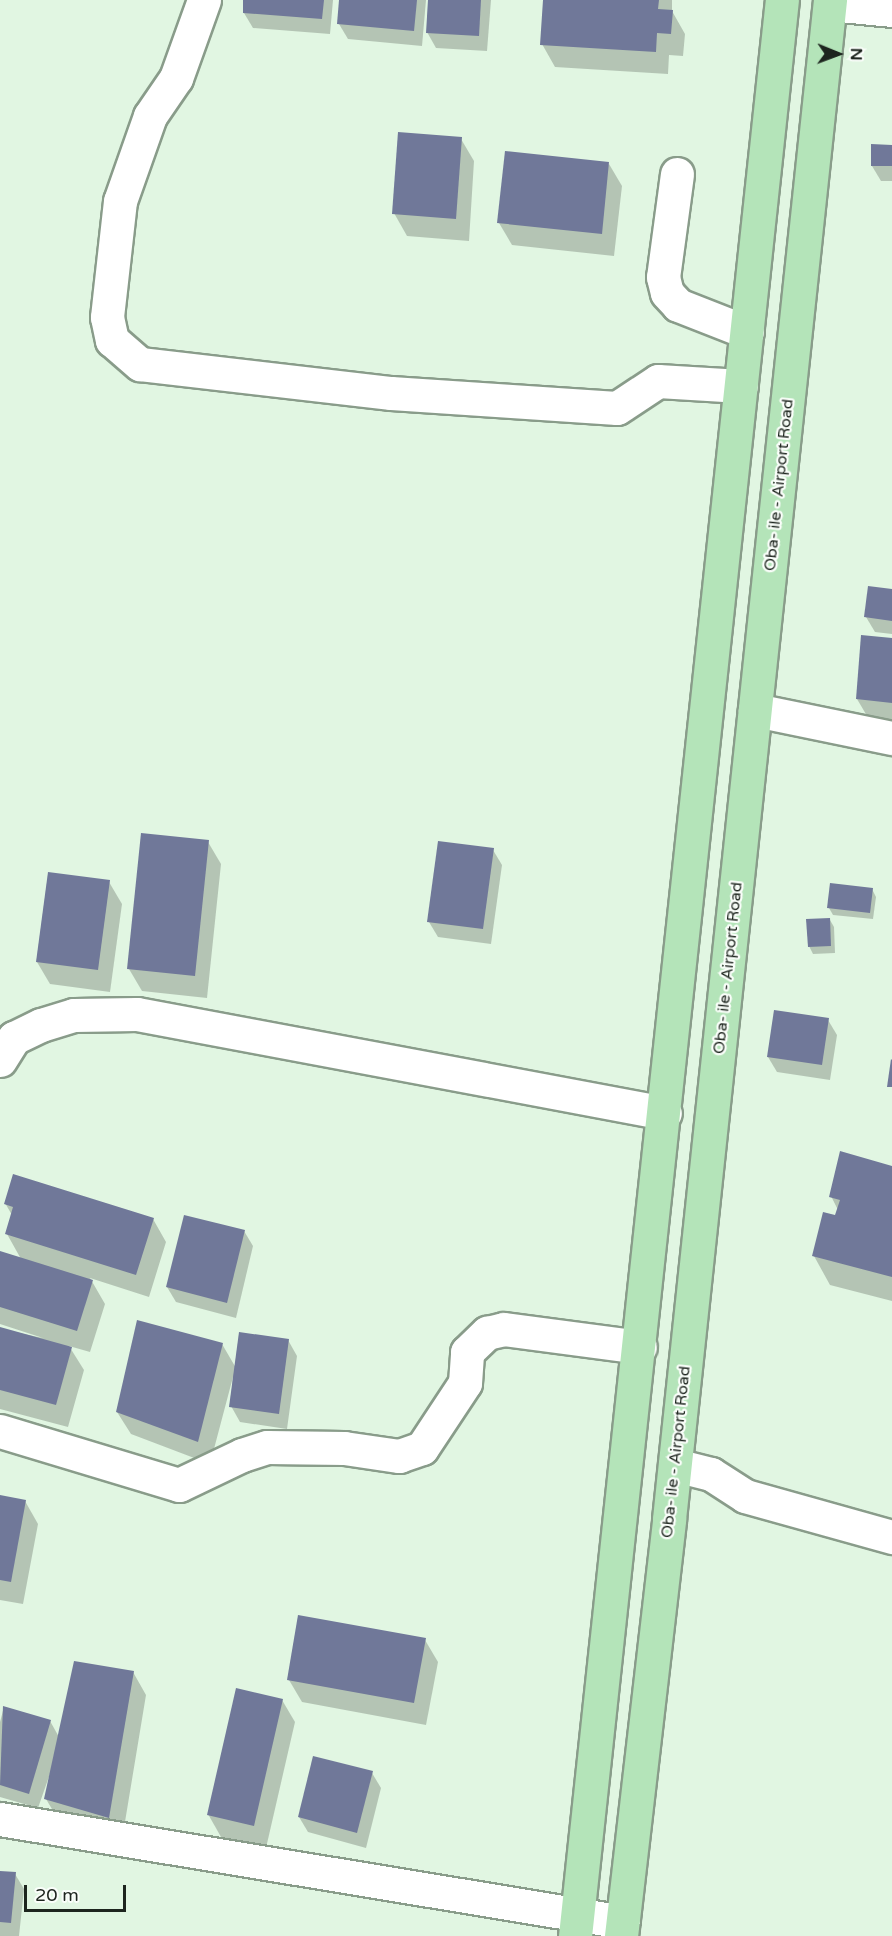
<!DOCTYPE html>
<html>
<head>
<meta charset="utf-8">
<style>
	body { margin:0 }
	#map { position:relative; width:892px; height:1936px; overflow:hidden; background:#e1f6e2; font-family:"Varela Round",sans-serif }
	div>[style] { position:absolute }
	.shadow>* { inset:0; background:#0003 }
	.building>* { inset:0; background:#707899 }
	.roads { filter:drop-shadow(2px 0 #899c8a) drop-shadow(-2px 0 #899c8a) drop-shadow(0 2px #899c8a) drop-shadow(0 -2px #899c8a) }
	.minor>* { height:33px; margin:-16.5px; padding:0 16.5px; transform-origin:16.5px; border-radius:16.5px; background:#fff }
	.major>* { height:33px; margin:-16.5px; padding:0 16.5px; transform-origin:16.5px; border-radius:16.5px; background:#b4e4b9 }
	span { translate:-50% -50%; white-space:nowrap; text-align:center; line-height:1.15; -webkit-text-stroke:4.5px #fafefa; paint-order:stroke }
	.street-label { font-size:16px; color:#1d251e }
	.north { position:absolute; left:808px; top:24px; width:60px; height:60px; -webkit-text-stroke:4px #fafefa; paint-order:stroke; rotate:91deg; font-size:16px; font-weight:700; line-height:24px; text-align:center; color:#1d251e }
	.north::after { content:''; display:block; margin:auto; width:21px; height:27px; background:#1d251e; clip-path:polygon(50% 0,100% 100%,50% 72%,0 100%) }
	.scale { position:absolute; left:24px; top:1885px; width:102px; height:27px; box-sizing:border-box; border:3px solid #1d251e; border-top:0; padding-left:8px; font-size:18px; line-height:21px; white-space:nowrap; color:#1d251e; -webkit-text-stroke:4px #fafefa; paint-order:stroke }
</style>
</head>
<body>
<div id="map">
	<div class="shadow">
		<div style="clip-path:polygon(245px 0,333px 0,330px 34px,253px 28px,244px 13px)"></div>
		<div style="clip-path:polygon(341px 0,426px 0,422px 46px,348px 39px,339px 24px)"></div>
		<div style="clip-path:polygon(430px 0,491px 0,487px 51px,436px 48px,427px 32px)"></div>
		<div style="clip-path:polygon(544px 0,672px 0,672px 11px,685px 34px,683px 56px,669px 55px,668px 74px,555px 67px,542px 44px)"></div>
		<div style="clip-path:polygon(461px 139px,474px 161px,469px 241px,407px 236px,394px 213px)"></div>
		<div style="clip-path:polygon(892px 146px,892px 181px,881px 181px,872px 166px)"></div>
		<div style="clip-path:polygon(609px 164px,622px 186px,614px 256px,512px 245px,499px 223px)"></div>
		<div style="clip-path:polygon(892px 591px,892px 634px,875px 632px,866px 617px)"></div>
		<div style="clip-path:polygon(892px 639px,892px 723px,870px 721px,857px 699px)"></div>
		<div style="clip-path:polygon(208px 842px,221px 864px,207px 998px,142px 991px,129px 969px)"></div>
		<div style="clip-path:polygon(493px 850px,502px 865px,491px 944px,438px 937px,429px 922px)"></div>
		<div style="clip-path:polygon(109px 882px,122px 904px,110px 992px,50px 984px,37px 962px)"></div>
		<div style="clip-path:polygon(872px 889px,876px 897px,873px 919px,833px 915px,829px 908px)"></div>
		<div style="clip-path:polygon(830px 920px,834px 927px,835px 953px,813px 954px,809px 946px)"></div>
		<div style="clip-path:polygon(828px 1020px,837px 1035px,830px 1080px,777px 1072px,768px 1057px)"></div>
		<div style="clip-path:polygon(892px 1167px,892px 1301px,830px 1285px,814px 1256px,836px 1217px,838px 1210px,831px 1196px)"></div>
		<div style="clip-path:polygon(5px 1203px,153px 1219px,166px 1242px,149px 1297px,90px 1278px,105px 1304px,90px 1352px,69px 1346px,84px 1370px,68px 1427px,0 1409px,0 1329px,43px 1338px,0 1324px,0 1253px,21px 1259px,7px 1234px,12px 1215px)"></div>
		<div style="clip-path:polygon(244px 1231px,253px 1246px,236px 1318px,176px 1302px,167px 1287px)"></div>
		<div style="clip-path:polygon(288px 1340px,297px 1356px,287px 1429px,240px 1422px,231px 1406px,233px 1377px,210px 1464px,131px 1434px,117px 1412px,222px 1344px,236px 1368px)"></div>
		<div style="clip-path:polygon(0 1497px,25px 1501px,38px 1524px,23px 1604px,0 1600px)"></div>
		<div style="clip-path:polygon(425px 1640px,438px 1662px,426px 1725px,302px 1702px,289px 1680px)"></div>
		<div style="clip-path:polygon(133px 1672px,146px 1695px,122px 1840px,59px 1821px,46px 1799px,52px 1768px,38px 1808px,0 1797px,0 1722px,4px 1707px,50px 1721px,59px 1737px)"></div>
		<div style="clip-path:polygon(282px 1700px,295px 1722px,266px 1848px,221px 1837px,208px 1814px)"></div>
		<div style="clip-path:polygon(372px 1773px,381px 1788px,366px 1848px,308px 1832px,299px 1817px)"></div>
		<div style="clip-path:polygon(0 1872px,15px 1874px,24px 1889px,19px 1936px,0 1936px)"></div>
	</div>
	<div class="building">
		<div style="clip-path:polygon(243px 0,324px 0,322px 19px,243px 13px)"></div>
		<div style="clip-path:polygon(339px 0,417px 0,414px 31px,337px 24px)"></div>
		<div style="clip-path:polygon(428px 0,481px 0,479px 36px,426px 33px)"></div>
		<div style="clip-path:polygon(543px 0,659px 0,658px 9px,673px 10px,671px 34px,657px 33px,656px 52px,540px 45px)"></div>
		<div style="clip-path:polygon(398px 132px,462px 137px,456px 219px,392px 214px)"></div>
		<div style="clip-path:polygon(871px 144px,892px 145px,892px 166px,871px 166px)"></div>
		<div style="clip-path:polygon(505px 151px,609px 162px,602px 234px,497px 223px)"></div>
		<div style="clip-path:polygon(868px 586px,892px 589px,892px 621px,864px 617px)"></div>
		<div style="clip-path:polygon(861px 635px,892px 638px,892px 703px,856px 699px)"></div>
		<div style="clip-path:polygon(141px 833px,209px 840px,195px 976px,127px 969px)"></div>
		<div style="clip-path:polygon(438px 841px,494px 848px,483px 929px,427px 922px)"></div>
		<div style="clip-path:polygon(48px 872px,110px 880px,98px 970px,36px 962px)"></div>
		<div style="clip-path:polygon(830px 883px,873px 888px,870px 913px,827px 908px)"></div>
		<div style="clip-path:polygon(830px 918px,831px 946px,808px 947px,806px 919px)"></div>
		<div style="clip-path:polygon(774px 1010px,829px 1018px,822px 1065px,767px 1057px)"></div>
		<div style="clip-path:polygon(891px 1059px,892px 1060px,892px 1087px,887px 1087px)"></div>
		<div style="clip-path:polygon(840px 1151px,892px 1166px,892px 1277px,812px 1256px,823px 1212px,835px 1215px,840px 1200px,829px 1197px)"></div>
		<div style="clip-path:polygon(13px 1174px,154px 1218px,136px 1275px,5px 1234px,13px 1207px,4px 1204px)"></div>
		<div style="clip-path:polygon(184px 1215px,245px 1230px,227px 1303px,166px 1287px)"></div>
		<div style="clip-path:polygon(0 1251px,93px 1280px,77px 1331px,0 1307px)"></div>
		<div style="clip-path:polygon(137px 1320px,223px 1343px,198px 1442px,116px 1412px)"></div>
		<div style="clip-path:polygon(0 1327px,72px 1347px,56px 1405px,0 1390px)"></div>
		<div style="clip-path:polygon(239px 1332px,289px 1339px,279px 1414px,229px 1407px)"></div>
		<div style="clip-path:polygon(0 1495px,26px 1500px,11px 1582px,0 1580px)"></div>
		<div style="clip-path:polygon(298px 1615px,426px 1638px,414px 1703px,287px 1680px)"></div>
		<div style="clip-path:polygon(74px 1661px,134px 1671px,109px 1818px,44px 1799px)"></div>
		<div style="clip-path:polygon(236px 1688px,283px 1699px,254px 1826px,207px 1815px)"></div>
		<div style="clip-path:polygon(3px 1706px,51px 1720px,29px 1794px,0 1785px)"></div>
		<div style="clip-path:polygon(313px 1756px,373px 1771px,357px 1833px,298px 1817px)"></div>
		<div style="clip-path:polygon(0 1871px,16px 1872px,11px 1923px,0 1922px)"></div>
	</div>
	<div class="roads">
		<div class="minor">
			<div style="left:204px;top:0;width:83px;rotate:109.7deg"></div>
			<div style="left:176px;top:78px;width:46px;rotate:124.4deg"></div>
			<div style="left:150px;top:116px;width:90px;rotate:109.4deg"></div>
			<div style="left:120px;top:201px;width:117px;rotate:96.4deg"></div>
			<div style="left:107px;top:317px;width:24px;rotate:78deg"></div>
			<div style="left:112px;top:340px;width:37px;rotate:41deg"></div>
			<div style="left:140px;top:364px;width:253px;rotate:6.6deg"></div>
			<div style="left:391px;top:393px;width:226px;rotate:3.8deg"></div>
			<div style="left:617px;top:408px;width:49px;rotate:-33.4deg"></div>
			<div style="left:658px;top:381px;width:83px;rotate:3.4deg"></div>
			<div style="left:830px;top:4px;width:62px;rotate:5.5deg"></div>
			<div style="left:677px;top:174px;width:104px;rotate:97.7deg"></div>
			<div style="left:663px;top:277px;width:16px;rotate:76deg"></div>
			<div style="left:667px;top:293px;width:16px;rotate:47deg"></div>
			<div style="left:678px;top:305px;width:74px;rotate:21.4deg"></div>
			<div style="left:755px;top:710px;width:140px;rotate:11.6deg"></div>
			<div style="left:0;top:1060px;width:26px;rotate:-58deg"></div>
			<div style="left:14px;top:1038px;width:30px;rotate:-26deg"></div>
			<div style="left:41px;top:1025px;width:34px;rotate:-17deg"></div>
			<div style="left:74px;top:1015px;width:63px;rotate:-0.9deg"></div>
			<div style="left:137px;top:1014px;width:537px;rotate:10.62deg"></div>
			<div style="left:0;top:1431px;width:187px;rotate:16.8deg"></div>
			<div style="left:179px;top:1485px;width:70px;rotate:-25.5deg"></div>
			<div style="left:242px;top:1455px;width:26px;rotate:-18deg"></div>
			<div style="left:267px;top:1447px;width:77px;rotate:0.7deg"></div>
			<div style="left:344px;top:1448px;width:56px;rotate:8.3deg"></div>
			<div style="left:399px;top:1456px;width:24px;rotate:-19deg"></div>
			<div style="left:422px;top:1448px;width:78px;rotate:-56.5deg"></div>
			<div style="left:465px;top:1383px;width:31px;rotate:-86deg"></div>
			<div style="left:467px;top:1352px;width:28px;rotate:-44deg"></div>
			<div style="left:487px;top:1333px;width:17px;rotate:-13deg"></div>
			<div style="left:504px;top:1329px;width:137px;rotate:7.5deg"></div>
			<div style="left:675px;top:1465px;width:37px;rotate:14deg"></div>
			<div style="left:711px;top:1474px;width:40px;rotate:32.9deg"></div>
			<div style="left:745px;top:1496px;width:153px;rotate:15.6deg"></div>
			<div style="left:0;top:1819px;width:631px;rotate:9.39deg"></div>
		</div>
		<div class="major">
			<div style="left:575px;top:1936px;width:1947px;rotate:-83.9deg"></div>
			<div style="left:621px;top:1936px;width:420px;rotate:-83.4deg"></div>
			<div style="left:669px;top:1519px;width:1528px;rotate:-83.95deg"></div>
		</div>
	</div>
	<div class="street-label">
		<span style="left:779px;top:485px;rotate:-84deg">Oba- ile - Airport Road</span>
		<span style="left:728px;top:968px;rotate:-84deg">Oba- ile - Airport Road</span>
		<span style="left:676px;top:1452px;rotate:-84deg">Oba- ile - Airport Road</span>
	</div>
	<div class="north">N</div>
	<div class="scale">20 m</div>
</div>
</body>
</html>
